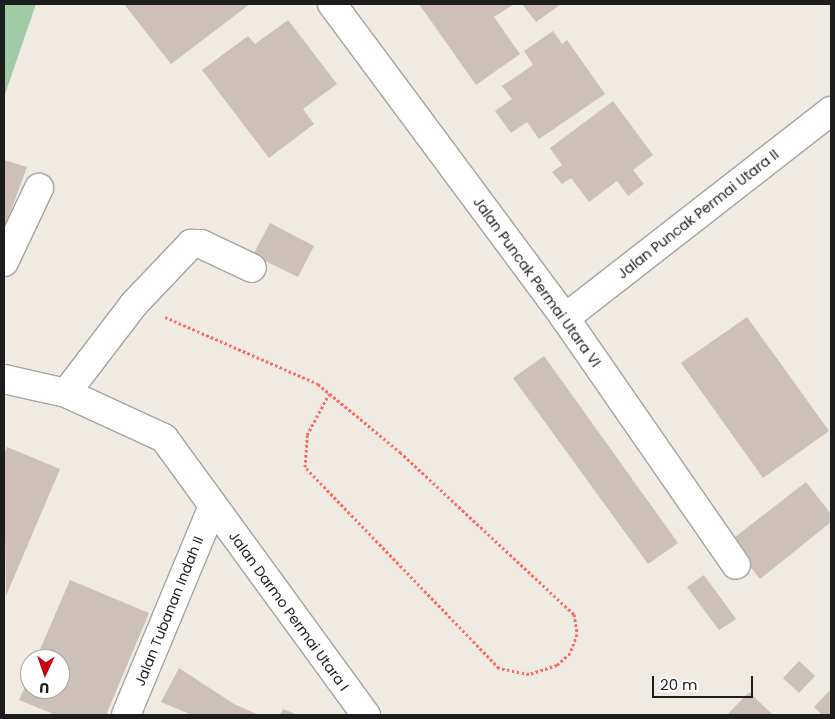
<!DOCTYPE html>
<html>
<head>
<meta charset="utf-8">
<style>
	body { margin:0 }
	#map { position:relative; width:835px; height:719px; overflow:hidden; background:#efeae2; font-family:Poppins,sans-serif }
	div>[style] { position:absolute }
	.cemetery>* { inset:0; background:#a0cba4 }
	.building>* { inset:0; background:#ccc0b8 }
	.path>* { height:3px; margin-top:-1.5px; transform-origin:0; background:repeating-linear-gradient(90deg,#ff6a63 0 2.5px,transparent 0 5px) }
	.roads { filter:drop-shadow(1px 0 #a4a4a4) drop-shadow(-1px 0 #a4a4a4) drop-shadow(0 1px #a4a4a4) drop-shadow(0 -1px #a4a4a4) }
	.minor>* { height:28px; margin:-14px; padding:0 14px; transform-origin:14px; border-radius:14px; background:#fff }
	span { translate:-50% -50%; white-space:nowrap; text-align:center; line-height:1.15; -webkit-text-stroke:4.5px #fff; paint-order:stroke }
	.street-label { font-size:14px; color:#1d1d1d }
	.frame { position:absolute; inset:0; border:5px solid #1d1d1d; pointer-events:none }
	.north { position:absolute; left:20px; top:649px; width:50px; height:50px; box-sizing:border-box; background:#fff; border:1px solid #a5a5a5; border-radius:50%; rotate:183deg; font-size:14px; font-weight:700; line-height:20px; text-align:center; color:#1d1d1d }
	.north::after { content:''; display:block; margin:auto; width:18px; height:22px; background:#ca000b; clip-path:polygon(50% 0,100% 100%,50% 72%,0 100%) }
	.scale { position:absolute; left:652px; top:676px; width:101px; height:22px; box-sizing:border-box; border:2px solid #1d1d1d; border-top:0; padding-left:6px; font-size:15px; line-height:18px; white-space:nowrap; color:#1d1d1d; -webkit-text-stroke:4px #fff; paint-order:stroke }
</style>
</head>
<body>
<div id="map">
	<div class="cemetery">
		<div style="clip-path:polygon(4px 4px,36px 4px,4px 97px)"></div>
	</div>
	<div class="building">
		<div style="clip-path:polygon(124px 4px,250px 4px,171px 64px)"></div>
		<div style="clip-path:polygon(419px 4px,514px 4px,494px 17px,520px 54px,476px 85px)"></div>
		<div style="clip-path:polygon(522px 4px,561px 4px,536px 22px)"></div>
		<div style="clip-path:polygon(288px 20px,337px 84px,303px 109px,314px 124px,269px 158px,202px 70px,248px 36px,255px 44px)"></div>
		<div style="clip-path:polygon(553px 31px,562px 44px,567px 40px,605px 94px,539px 139px,527px 122px,511px 133px,495px 111px,512px 99px,502px 86px,533px 65px,524px 51px)"></div>
		<div style="clip-path:polygon(613px 101px,653px 155px,633px 170px,644px 184px,628px 196px,617px 181px,589px 202px,571px 178px,562px 184px,552px 172px,562px 165px,550px 148px)"></div>
		<div style="clip-path:polygon(4px 160px,27px 167px,6px 224px,4px 223px)"></div>
		<div style="clip-path:polygon(270px 223px,314px 246px,298px 277px,253px 255px)"></div>
		<div style="clip-path:polygon(747px 317px,829px 431px,763px 478px,681px 363px)"></div>
		<div style="clip-path:polygon(544px 356px,678px 543px,648px 564px,513px 378px)"></div>
		<div style="clip-path:polygon(7px 447px,60px 469px,6px 596px,4px 455px)"></div>
		<div style="clip-path:polygon(806px 482px,831px 514px,831px 522px,760px 579px,730px 541px)"></div>
		<div style="clip-path:polygon(704px 575px,736px 619px,719px 630px,687px 587px)"></div>
		<div style="clip-path:polygon(70px 580px,149px 613px,106px 715px,56px 715px,19px 700px,30px 675px,30px 689px,60px 689px,60px 659px,36px 659px)"></div>
		<div style="clip-path:polygon(799px 661px,815px 676px,799px 693px,783px 678px)"></div>
		<div style="clip-path:polygon(179px 668px,234px 704px,259px 715px,192px 715px,161px 702px)"></div>
		<div style="clip-path:polygon(831px 689px,831px 715px,822px 715px,814px 707px)"></div>
		<div style="clip-path:polygon(749px 692px,773px 715px,727px 715px)"></div>
		<div style="clip-path:polygon(283px 709px,298px 715px,280px 715px)"></div>
	</div>
	<div class="path">
		<div style="left:165px;top:317px;width:167px;rotate:23.6deg"></div>
		<div style="left:318px;top:384px;width:107px;rotate:39.7deg"></div>
		<div style="left:400px;top:452px;width:238px;rotate:43deg"></div>
		<div style="left:574px;top:614px;width:20px;rotate:81deg"></div>
		<div style="left:577px;top:634px;width:20px;rotate:110deg"></div>
		<div style="left:570px;top:653px;width:18px;rotate:137deg"></div>
		<div style="left:557px;top:665px;width:29px;rotate:162deg"></div>
		<div style="left:529px;top:674px;width:31px;rotate:-169deg"></div>
		<div style="left:499px;top:668px;width:279px;rotate:-134deg"></div>
		<div style="left:305px;top:467px;width:32px;rotate:-86deg"></div>
		<div style="left:307px;top:435px;width:47px;rotate:-61.8deg"></div>
	</div>
	<div class="roads">
		<div class="minor">
			<div style="left:332px;top:4px;width:391px;rotate:53.4deg"></div>
			<div style="left:565px;top:318px;width:300px;rotate:55.3deg"></div>
			<div style="left:4px;top:262px;width:82px;rotate:-64.7deg"></div>
			<div style="left:565px;top:318px;width:337px;rotate:-37.9deg"></div>
			<div style="left:4px;top:379px;width:64px;rotate:12.7deg"></div>
			<div style="left:66px;top:393px;width:108px;rotate:24.7deg"></div>
			<div style="left:164px;top:438px;width:343px;rotate:53.9deg"></div>
			<div style="left:66px;top:393px;width:112px;rotate:-52.6deg"></div>
			<div style="left:134px;top:304px;width:83px;rotate:-46.5deg"></div>
			<div style="left:191px;top:244px;width:10px"></div>
			<div style="left:201px;top:244px;width:56px;rotate:25.2deg"></div>
			<div style="left:126px;top:715px;width:226px;rotate:-67.4deg"></div>
		</div>
	</div>
	<div class="street-label">
		<span style="left:698px;top:214px;rotate:-38deg">Jalan Puncak Permai Utara II</span>
		<span style="left:537px;top:282px;rotate:54deg">Jalan Puncak Permai Utara VI</span>
		<span style="left:169px;top:611px;rotate:-68deg">Jalan Tubanan Indah II</span>
		<span style="left:289px;top:611px;rotate:54deg">Jalan Darmo Permai Utara I</span>
	</div>
	<div class="frame"></div>
	<div class="north">U</div>
	<div class="scale">20 m</div>
</div>
</body>
</html>
